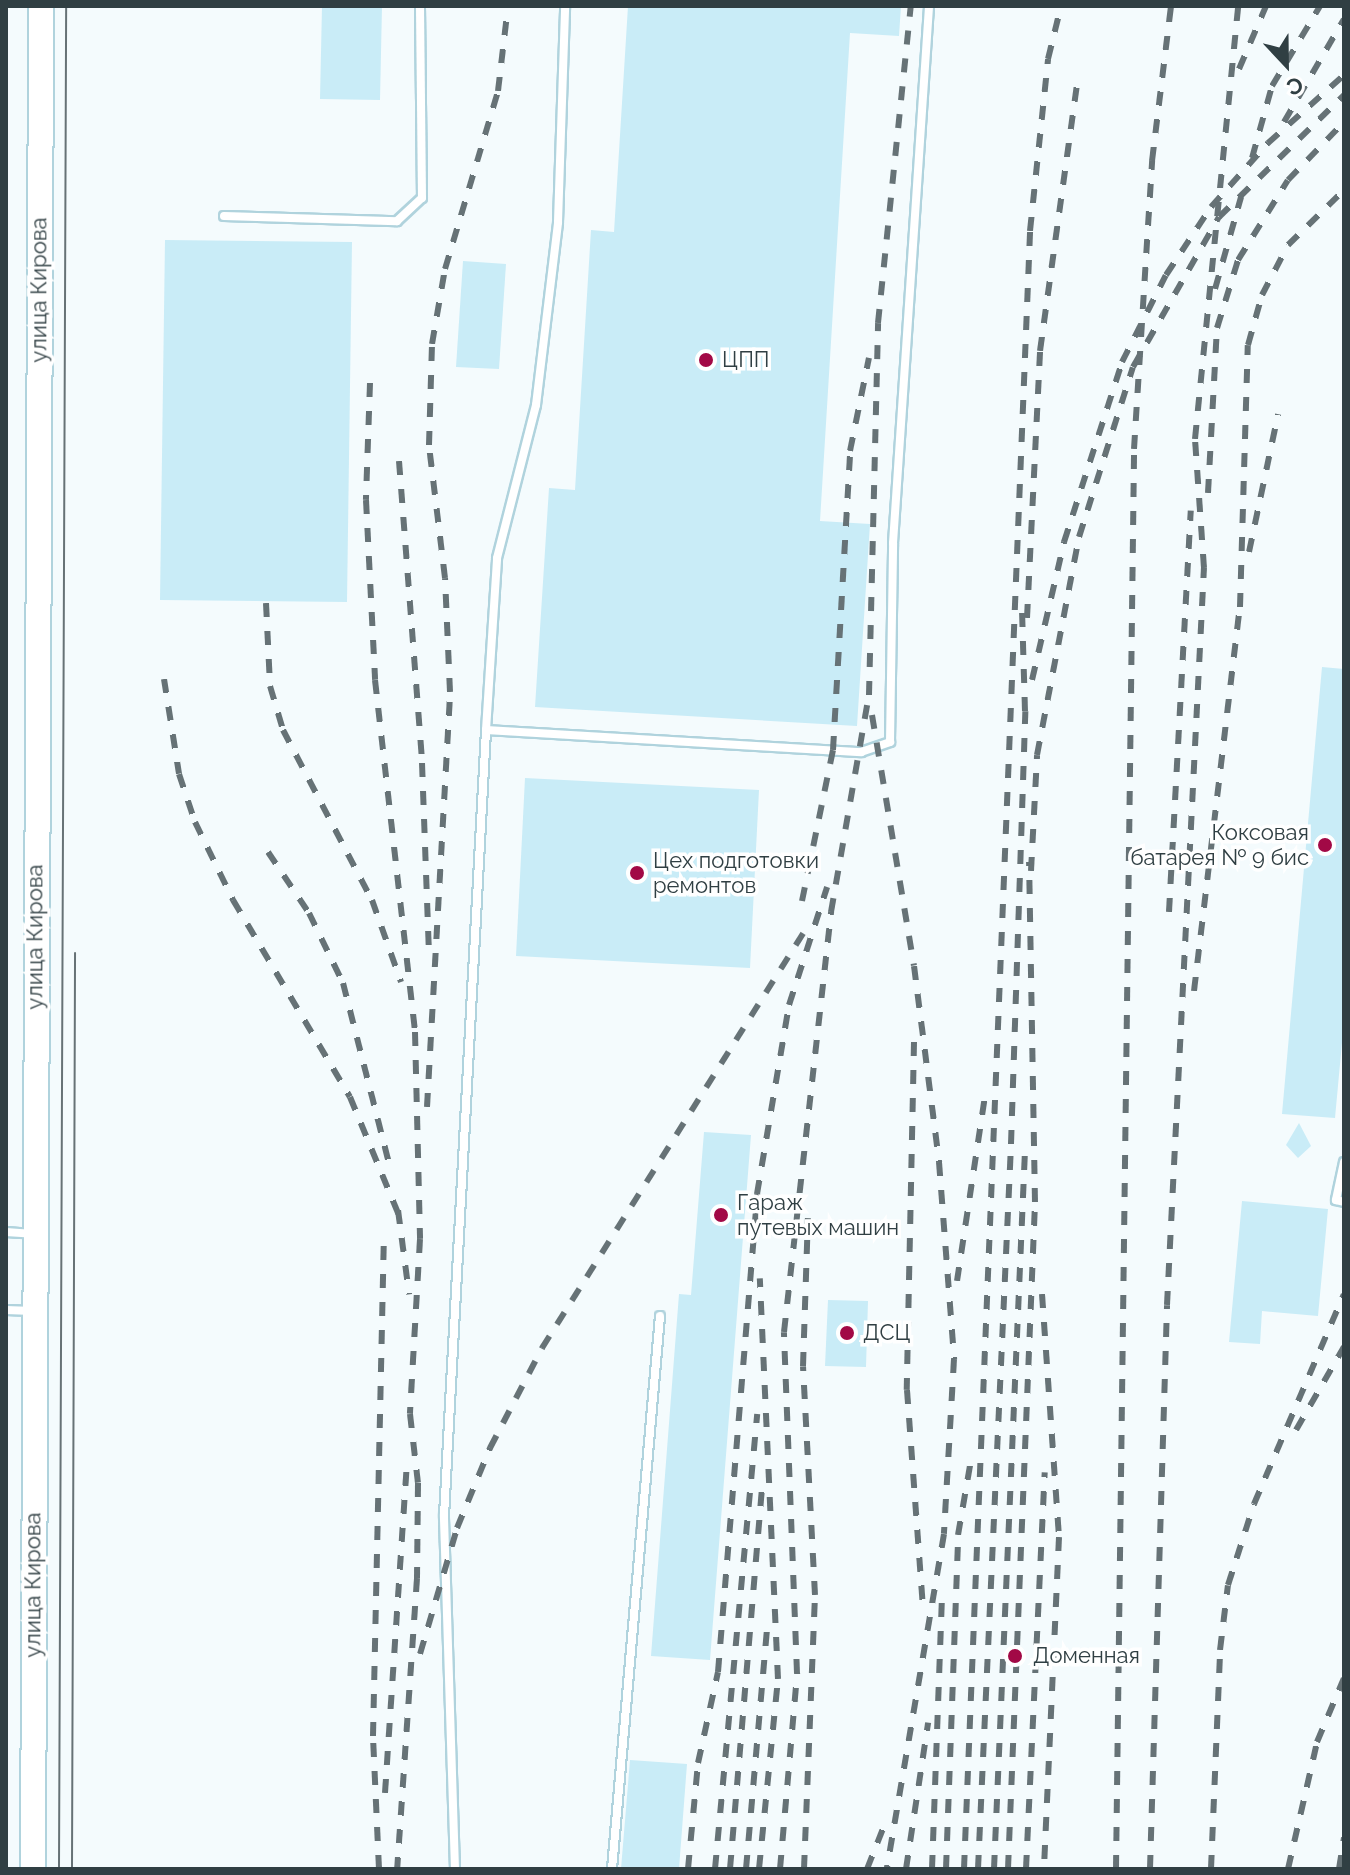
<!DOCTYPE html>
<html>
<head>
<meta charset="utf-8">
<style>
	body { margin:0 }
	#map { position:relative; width:1350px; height:1875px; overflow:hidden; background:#f4fbfd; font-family:Raleway,sans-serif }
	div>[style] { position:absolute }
	.building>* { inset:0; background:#c9ecf7 }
	.roads { filter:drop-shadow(2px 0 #b0d3dd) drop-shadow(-2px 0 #b0d3dd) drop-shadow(0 2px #b0d3dd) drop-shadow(0 -2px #b0d3dd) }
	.lane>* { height:8px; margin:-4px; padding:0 4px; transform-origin:4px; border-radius:4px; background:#fff }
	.secondary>* { height:24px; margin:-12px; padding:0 12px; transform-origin:12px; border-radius:12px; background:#fff }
	.tram>* { height:2px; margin:-1px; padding:0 1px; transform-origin:1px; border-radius:1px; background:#667276 }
	.rail>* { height:6px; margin-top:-3px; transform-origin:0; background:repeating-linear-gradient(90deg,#667276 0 14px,transparent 0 28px) }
	.dots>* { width:22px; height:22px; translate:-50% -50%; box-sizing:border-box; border:4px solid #fff; border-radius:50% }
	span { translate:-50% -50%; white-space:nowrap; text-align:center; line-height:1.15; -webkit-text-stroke:7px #fff; paint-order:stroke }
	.street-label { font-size:22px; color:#303f43 }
	.poi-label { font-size:22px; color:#303f43 }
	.left { translate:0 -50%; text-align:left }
	.right { translate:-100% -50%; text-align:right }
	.frame { position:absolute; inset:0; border:8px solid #303f43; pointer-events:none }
	.north { position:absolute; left:1246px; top:24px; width:80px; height:80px; -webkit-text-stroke:6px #fff; paint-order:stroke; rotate:158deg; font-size:22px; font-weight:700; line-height:32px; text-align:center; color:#303f43 }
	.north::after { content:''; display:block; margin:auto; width:28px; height:36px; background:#303f43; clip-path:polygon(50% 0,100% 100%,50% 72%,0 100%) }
</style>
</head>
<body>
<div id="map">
	<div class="building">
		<div style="clip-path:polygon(322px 6px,382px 6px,380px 100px,320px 99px)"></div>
		<div style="clip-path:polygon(628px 6px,901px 6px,899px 36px,850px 33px,820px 521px,870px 524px,857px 726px,535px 707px,549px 488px,575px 490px,591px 230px,614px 232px)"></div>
		<div style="clip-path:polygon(165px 240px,352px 242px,347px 602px,160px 600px)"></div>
		<div style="clip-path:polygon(463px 261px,506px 264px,499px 369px,456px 367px)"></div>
		<div style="clip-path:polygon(1322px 667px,1344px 669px,1344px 1021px,1335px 1118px,1282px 1114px)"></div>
		<div style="clip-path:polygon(525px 778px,759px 790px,750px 968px,516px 956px)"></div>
		<div style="clip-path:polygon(1299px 1123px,1311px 1146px,1298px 1158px,1286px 1145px)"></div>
		<div style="clip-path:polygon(704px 1132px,751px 1135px,710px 1660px,651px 1656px,679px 1294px,691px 1295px)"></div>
		<div style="clip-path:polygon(1242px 1201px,1328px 1209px,1318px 1316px,1262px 1311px,1260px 1344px,1229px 1342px)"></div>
		<div style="clip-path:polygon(828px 1300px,868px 1301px,866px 1367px,825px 1366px)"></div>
		<div style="clip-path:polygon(630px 1760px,687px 1764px,679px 1869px,621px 1869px)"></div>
	</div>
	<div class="roads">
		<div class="lane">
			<div style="left:224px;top:216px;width:173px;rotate:1.7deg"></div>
			<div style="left:397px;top:221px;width:34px;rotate:-43deg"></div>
			<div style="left:422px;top:198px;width:192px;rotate:-90.6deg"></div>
			<div style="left:486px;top:730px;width:376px;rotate:3.4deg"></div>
			<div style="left:861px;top:752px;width:31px;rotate:-19deg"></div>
			<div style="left:890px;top:742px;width:199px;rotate:-89.1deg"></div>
			<div style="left:893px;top:543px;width:538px;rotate:-86.16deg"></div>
			<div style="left:1344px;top:1162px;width:39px;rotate:102deg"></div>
			<div style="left:1336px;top:1200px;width:8px;rotate:14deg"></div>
			<div style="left:6px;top:1232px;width:27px;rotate:4deg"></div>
			<div style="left:6px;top:1310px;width:27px;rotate:2deg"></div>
			<div style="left:455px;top:1869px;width:353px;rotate:-91.8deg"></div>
			<div style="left:444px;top:1516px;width:787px;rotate:-86.94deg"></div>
			<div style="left:486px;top:730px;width:172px;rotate:-86.3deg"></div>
			<div style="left:497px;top:558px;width:158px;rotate:-75.7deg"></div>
			<div style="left:536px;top:405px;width:184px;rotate:-83.1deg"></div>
			<div style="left:558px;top:222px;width:216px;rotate:-88.1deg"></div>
			<div style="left:612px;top:1869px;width:555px;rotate:-85.04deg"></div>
		</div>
		<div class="secondary">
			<div style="left:33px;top:1869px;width:1863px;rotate:-89.75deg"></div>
		</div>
	</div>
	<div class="tram">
		<div style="left:59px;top:1869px;width:1863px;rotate:-89.78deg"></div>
		<div style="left:72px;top:1869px;width:916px;rotate:-89.81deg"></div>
	</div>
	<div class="rail">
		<div style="left:1239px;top:69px;width:69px;rotate:-66.8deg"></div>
		<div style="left:1284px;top:122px;width:119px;rotate:-59.8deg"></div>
		<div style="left:1252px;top:158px;width:75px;rotate:-74.5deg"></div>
		<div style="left:1272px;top:86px;width:93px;rotate:-59deg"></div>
		<div style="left:1215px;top:289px;width:96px;rotate:-74.2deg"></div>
		<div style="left:370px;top:383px;width:117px;rotate:92deg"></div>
		<div style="left:366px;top:500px;width:180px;rotate:87.1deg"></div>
		<div style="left:375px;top:680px;width:354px;rotate:83.5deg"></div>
		<div style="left:415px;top:1032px;width:207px;rotate:88.6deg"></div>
		<div style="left:420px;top:1239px;width:175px;rotate:93.3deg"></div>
		<div style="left:410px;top:1414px;width:69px;rotate:83.4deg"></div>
		<div style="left:418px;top:1483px;width:95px;rotate:90.6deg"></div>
		<div style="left:417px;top:1578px;width:292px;rotate:93.9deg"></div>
		<div style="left:399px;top:461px;width:303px;rotate:85.6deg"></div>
		<div style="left:422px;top:763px;width:189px;rotate:87.9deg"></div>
		<div style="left:1208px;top:493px;width:165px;rotate:-86.9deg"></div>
		<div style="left:1217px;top:328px;width:71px;rotate:-72.8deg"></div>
		<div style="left:1238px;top:260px;width:94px;rotate:-58deg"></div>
		<div style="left:1288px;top:180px;width:81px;rotate:-46deg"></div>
		<div style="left:1249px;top:552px;width:141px;rotate:-78.1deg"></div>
		<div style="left:266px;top:603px;width:83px;rotate:87.2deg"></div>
		<div style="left:270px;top:686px;width:46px;rotate:73.5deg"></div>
		<div style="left:283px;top:730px;width:192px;rotate:62.4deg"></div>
		<div style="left:372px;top:900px;width:87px;rotate:70.5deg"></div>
		<div style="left:1027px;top:618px;width:267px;rotate:-87.2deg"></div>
		<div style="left:1040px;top:351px;width:277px;rotate:-82.1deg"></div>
		<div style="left:164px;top:679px;width:96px;rotate:81deg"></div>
		<div style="left:179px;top:774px;width:51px;rotate:71.6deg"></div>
		<div style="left:195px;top:822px;width:87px;rotate:64deg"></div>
		<div style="left:233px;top:900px;width:229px;rotate:59.3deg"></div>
		<div style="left:350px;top:1097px;width:131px;rotate:67.5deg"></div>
		<div style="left:1032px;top:680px;width:142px;rotate:-76.9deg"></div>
		<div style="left:1064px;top:542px;width:189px;rotate:-72.1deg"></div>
		<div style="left:1122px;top:362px;width:97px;rotate:-63.2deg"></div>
		<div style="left:1166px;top:275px;width:82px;rotate:-56.5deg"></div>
		<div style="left:1211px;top:207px;width:86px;rotate:-48.3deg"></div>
		<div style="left:1268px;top:143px;width:102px;rotate:-41.8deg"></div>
		<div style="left:872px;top:715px;width:254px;rotate:80.5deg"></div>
		<div style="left:914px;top:966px;width:198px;rotate:82.7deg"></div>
		<div style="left:939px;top:1162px;width:198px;rotate:85.6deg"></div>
		<div style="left:954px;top:1359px;width:175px;rotate:93.3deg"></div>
		<div style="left:944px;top:1534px;width:340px;rotate:99.7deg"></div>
		<div style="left:268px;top:852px;width:73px;rotate:56.1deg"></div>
		<div style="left:309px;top:913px;width:78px;rotate:64.1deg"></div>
		<div style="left:343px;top:983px;width:190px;rotate:75.7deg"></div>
		<div style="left:1031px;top:871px;width:116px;rotate:-87deg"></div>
		<div style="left:1037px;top:755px;width:222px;rotate:-79.1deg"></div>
		<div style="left:1079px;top:537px;width:178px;rotate:-72.4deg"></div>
		<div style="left:1133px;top:367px;width:173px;rotate:-60.2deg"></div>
		<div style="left:1219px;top:217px;width:175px;rotate:-44.3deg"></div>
		<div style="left:802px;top:901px;width:154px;rotate:-78.4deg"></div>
		<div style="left:833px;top:750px;width:299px;rotate:-86.7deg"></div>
		<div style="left:850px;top:451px;width:95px;rotate:-78.5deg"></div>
		<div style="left:1169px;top:912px;width:402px;rotate:-86.9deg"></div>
		<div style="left:1194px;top:991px;width:387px;rotate:-83.2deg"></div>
		<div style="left:1240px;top:607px;width:262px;rotate:-88.3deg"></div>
		<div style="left:1248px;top:345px;width:52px;rotate:-74.4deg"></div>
		<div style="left:1262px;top:295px;width:56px;rotate:-62.5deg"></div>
		<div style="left:1288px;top:245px;width:78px;rotate:-44.5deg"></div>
		<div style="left:914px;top:1042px;width:348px;rotate:91.2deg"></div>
		<div style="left:907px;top:1390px;width:220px;rotate:85.8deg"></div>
		<div style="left:427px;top:1107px;width:416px;rotate:-86.8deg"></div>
		<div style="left:450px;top:692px;width:114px;rotate:-92.5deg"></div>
		<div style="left:445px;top:578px;width:134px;rotate:-96.9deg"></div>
		<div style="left:429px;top:445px;width:101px;rotate:-88.3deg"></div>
		<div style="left:432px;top:344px;width:76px;rotate:-80.2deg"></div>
		<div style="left:445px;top:269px;width:186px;rotate:-73.4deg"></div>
		<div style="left:498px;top:91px;width:86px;rotate:-83.3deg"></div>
		<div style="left:398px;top:1210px;width:85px;rotate:82.5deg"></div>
		<div style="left:957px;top:1281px;width:188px;rotate:-81.4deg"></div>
		<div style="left:1042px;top:1294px;width:244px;rotate:86deg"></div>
		<div style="left:1059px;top:1537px;width:332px;rotate:92.6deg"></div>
		<div style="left:1296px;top:1430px;width:96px;rotate:-60deg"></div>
		<div style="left:420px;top:1654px;width:131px;rotate:-73.6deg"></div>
		<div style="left:457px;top:1528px;width:87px;rotate:-67.6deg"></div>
		<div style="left:490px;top:1448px;width:113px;rotate:-62.5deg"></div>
		<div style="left:542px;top:1348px;width:494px;rotate:-57.8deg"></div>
		<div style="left:385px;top:1793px;width:332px;rotate:-86.2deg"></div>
		<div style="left:379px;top:1869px;width:133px;rotate:-92.6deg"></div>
		<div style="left:373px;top:1736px;width:504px;rotate:-88.75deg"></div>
		<div style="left:688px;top:1869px;width:106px;rotate:-84.6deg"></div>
		<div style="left:698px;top:1763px;width:93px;rotate:-77.6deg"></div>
		<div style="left:718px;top:1672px;width:480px;rotate:-85.3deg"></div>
		<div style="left:757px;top:1194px;width:192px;rotate:-80.4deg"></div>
		<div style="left:789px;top:1005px;width:124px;rotate:-72.1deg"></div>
		<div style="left:715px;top:1869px;width:457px;rotate:-84.7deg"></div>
		<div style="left:730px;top:1869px;width:384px;rotate:-85.2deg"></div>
		<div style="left:746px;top:1869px;width:240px;rotate:-85deg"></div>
		<div style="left:759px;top:1869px;width:191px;rotate:-84.3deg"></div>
		<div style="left:778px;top:1679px;width:401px;rotate:-92.6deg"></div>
		<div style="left:780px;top:1869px;width:197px;rotate:-85deg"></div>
		<div style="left:797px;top:1673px;width:341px;rotate:-92.2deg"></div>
		<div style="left:784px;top:1332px;width:423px;rotate:-83.6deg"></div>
		<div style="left:831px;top:912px;width:220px;rotate:-80.1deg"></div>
		<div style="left:869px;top:695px;width:372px;rotate:-88.6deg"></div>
		<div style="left:878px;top:323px;width:319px;rotate:-84.1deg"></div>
		<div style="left:804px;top:1869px;width:274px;rotate:-87.7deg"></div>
		<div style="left:815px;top:1595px;width:229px;rotate:-93deg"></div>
		<div style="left:803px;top:1366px;width:148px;rotate:-88.1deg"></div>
		<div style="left:867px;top:1869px;width:52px;rotate:-68.4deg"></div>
		<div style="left:906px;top:1869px;width:148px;rotate:-81.4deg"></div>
		<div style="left:932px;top:1869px;width:272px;rotate:-87.9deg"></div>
		<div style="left:946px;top:1869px;width:334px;rotate:-87.9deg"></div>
		<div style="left:958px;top:1535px;width:82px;rotate:-80.2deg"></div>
		<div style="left:964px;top:1869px;width:1639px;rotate:-87.69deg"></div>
		<div style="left:1030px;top:231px;width:173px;rotate:-84deg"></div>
		<div style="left:1048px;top:59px;width:55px;rotate:-76.2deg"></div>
		<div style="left:978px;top:1869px;width:726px;rotate:-87.39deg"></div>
		<div style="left:1011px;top:1144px;width:433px;rotate:-88.1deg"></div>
		<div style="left:1025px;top:711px;width:104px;rotate:-91.7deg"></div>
		<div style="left:994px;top:1869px;width:720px;rotate:-87.53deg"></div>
		<div style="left:1008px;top:1869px;width:668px;rotate:-87.68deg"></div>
		<div style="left:1035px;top:1202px;width:340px;rotate:-91deg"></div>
		<div style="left:1026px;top:1869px;width:397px;rotate:-87.3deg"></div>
		<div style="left:1116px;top:1869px;width:1420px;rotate:-89.27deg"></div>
		<div style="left:1134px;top:449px;width:289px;rotate:-86.4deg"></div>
		<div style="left:1152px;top:161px;width:156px;rotate:-83deg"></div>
		<div style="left:1150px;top:1869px;width:564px;rotate:-88.27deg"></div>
		<div style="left:1167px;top:1305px;width:738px;rotate:-87.13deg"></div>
		<div style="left:1204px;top:568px;width:129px;rotate:-94deg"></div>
		<div style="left:1195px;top:439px;width:435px;rotate:-84.3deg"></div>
		<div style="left:1211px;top:1869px;width:219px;rotate:-87.6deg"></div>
		<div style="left:1220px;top:1650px;width:65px;rotate:-83deg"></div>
		<div style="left:1228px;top:1585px;width:85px;rotate:-72.2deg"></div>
		<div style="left:1254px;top:1504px;width:228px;rotate:-66.8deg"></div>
		<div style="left:1288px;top:1869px;width:130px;rotate:-77.1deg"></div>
		<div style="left:1317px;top:1742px;width:69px;rotate:-67.1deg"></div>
		<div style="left:1339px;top:1869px;width:32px;rotate:-81deg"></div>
	</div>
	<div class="dots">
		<div style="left:706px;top:360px;background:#a20946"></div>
		<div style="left:1325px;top:845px;background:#a20946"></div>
		<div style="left:637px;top:873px;background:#a20946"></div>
		<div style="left:721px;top:1215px;background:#a20946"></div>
		<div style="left:847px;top:1333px;background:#a20946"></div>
		<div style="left:1015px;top:1656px;background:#a20946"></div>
	</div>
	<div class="street-label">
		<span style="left:39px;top:290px;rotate:-90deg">улица Кирова</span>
		<span style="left:35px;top:937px;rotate:-90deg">улица Кирова</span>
		<span style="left:33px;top:1585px;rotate:-90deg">улица Кирова</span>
	</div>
	<div class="poi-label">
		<span class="left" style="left:722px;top:360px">ЦПП</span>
		<span class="right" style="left:1309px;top:845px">Коксовая<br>батарея № 9 бис</span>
		<span class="left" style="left:653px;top:873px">Цех подготовки<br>ремонтов</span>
		<span class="left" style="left:737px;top:1215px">Гараж<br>путевых машин</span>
		<span class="left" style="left:863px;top:1333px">ДСЦ</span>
		<span class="left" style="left:1033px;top:1656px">Доменная</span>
	</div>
	<div class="frame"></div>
	<div class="north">С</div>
</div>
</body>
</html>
